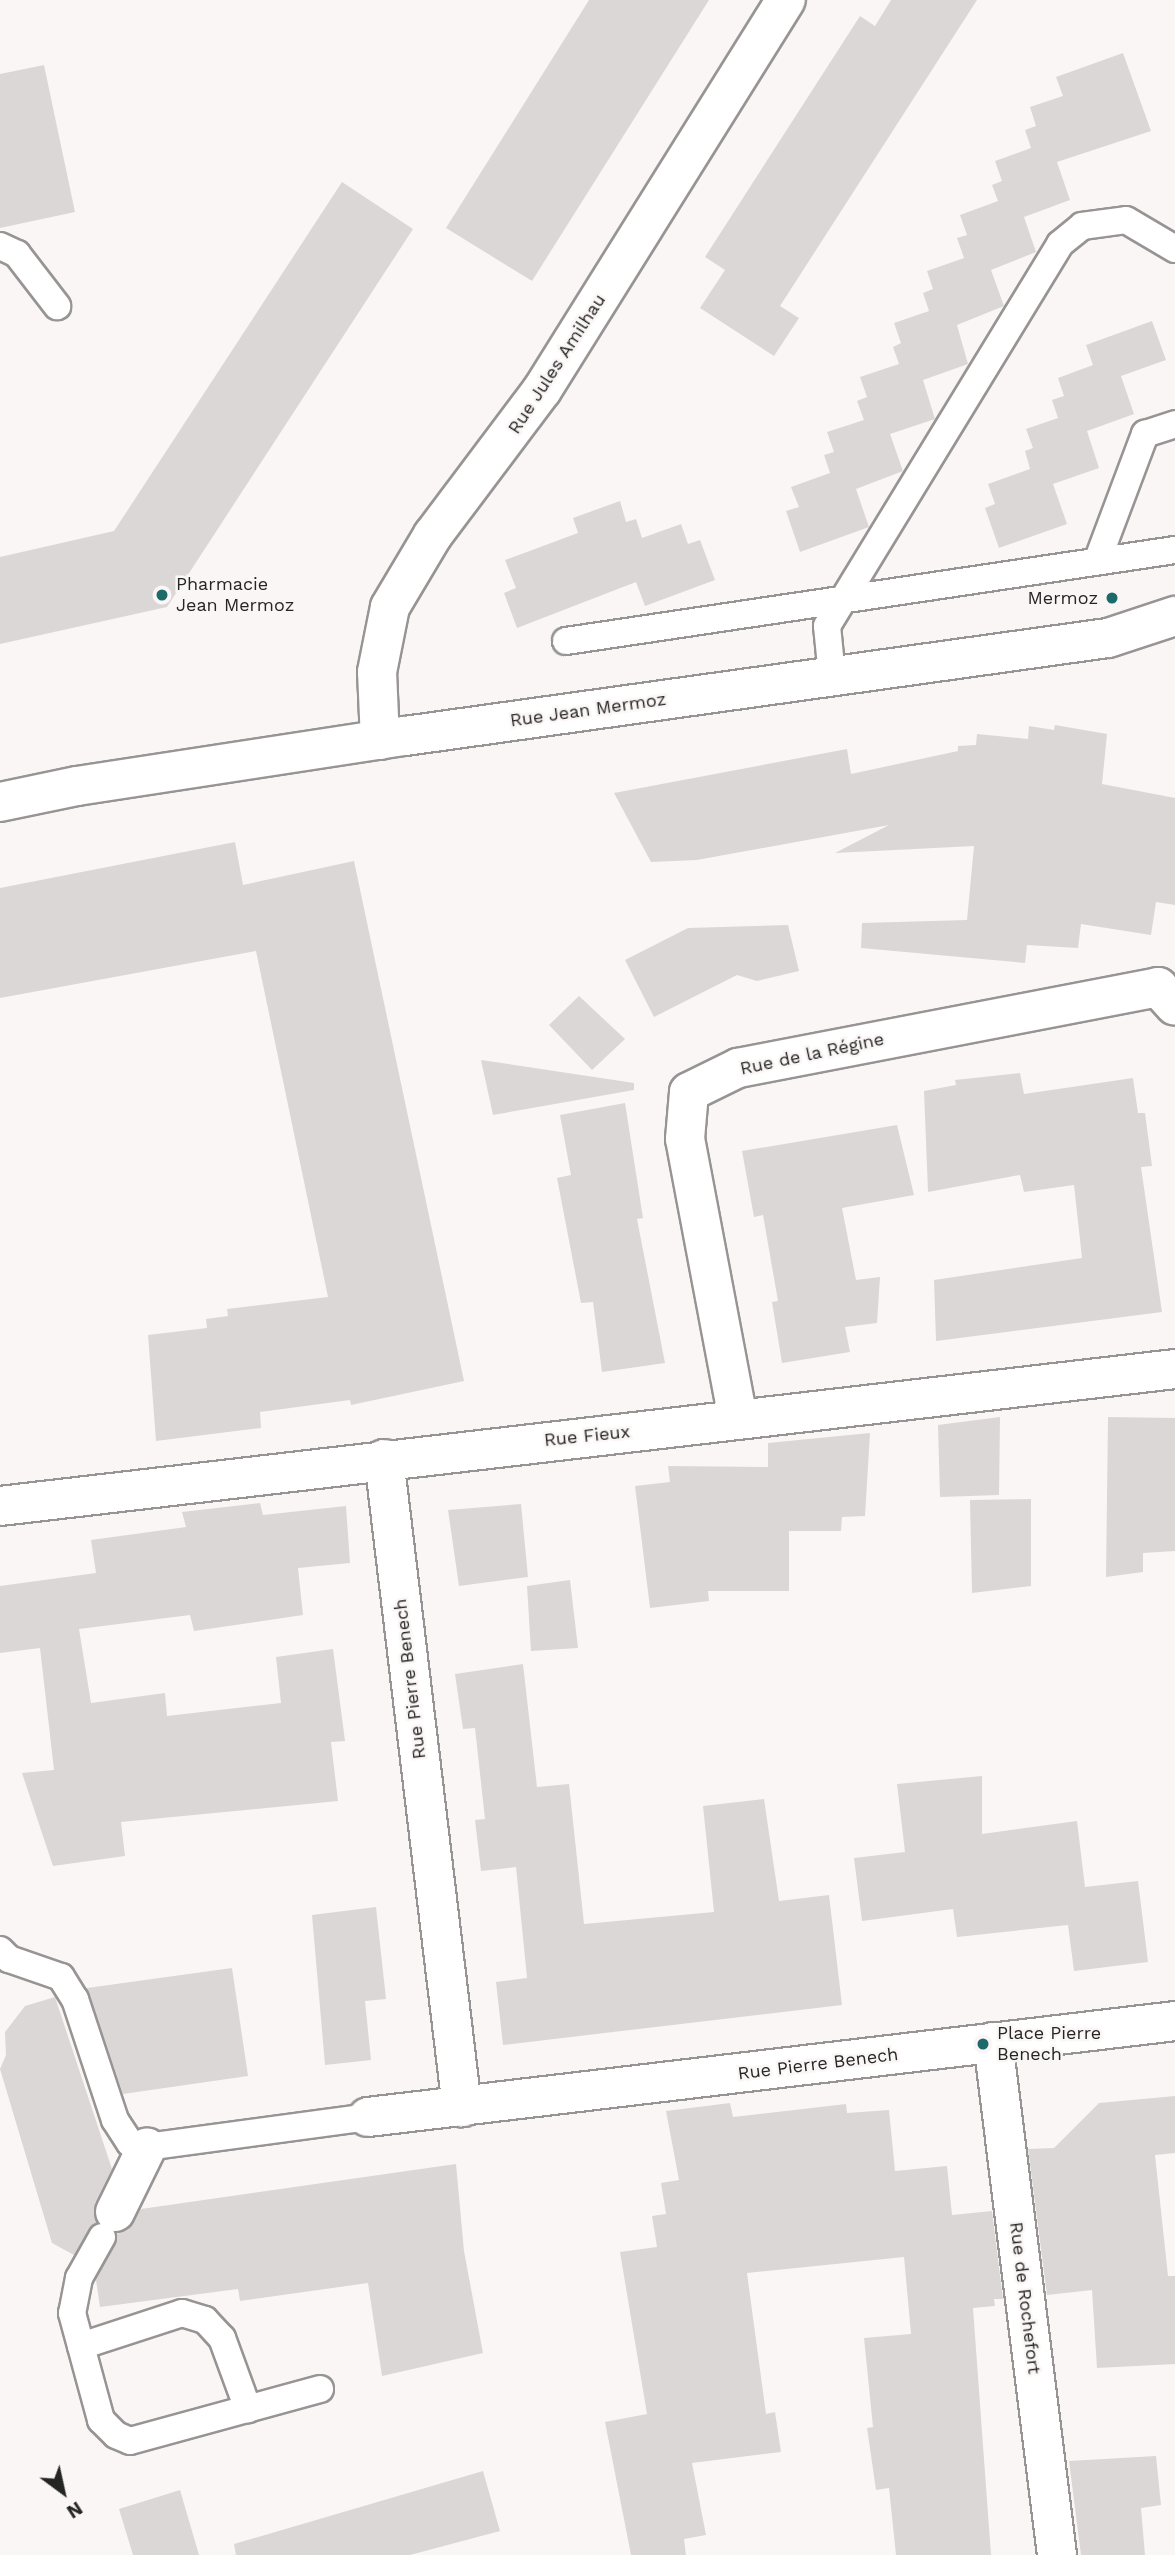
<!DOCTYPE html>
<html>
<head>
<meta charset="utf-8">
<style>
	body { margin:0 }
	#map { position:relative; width:1175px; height:2555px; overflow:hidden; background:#fbf6f6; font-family:"Work Sans",sans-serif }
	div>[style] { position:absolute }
	.building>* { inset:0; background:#dcd7d7 }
	.roads { filter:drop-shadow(2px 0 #999494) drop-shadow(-2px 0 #999494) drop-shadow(0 2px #999494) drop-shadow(0 -2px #999494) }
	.lane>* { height:26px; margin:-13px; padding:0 13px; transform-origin:13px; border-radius:13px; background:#fff }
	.street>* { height:38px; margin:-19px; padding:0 19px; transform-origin:19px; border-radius:19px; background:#fff }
	.dots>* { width:19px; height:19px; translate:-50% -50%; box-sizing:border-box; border:4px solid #fbf6f6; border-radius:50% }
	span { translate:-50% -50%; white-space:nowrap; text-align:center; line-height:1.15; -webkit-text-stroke:5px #fbf6f6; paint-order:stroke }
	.street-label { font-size:18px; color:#262525 }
	.poi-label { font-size:18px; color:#262525 }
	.left { translate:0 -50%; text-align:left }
	.right { translate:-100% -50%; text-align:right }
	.north { position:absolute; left:28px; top:2457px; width:70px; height:70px; -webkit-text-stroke:5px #fbf6f6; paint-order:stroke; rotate:147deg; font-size:19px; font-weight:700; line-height:28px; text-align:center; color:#262525 }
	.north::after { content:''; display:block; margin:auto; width:24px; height:32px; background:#262525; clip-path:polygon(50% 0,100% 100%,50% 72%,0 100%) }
</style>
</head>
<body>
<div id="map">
	<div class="building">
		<div style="clip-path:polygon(589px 0,709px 0,532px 281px,446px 228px)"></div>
		<div style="clip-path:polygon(891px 0,977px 0,780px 306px,799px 318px,774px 356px,700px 308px,725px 270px,705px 257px,860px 16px,875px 26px)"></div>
		<div style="clip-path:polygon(1123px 53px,1151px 131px,1057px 162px,1070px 200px,1024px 217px,1036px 252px,991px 270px,1004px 306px,957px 325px,968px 364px,923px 380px,935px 419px,890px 434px,903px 471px,856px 489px,869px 527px,800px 552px,786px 511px,799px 507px,791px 487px,830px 473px,824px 455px,834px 452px,827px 432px,864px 420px,857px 401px,867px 397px,860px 377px,899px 364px,893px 347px,901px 343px,894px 323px,929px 311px,923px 293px,933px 289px,927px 271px,964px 258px,957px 238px,967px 235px,960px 215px,998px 201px,992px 185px,1002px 181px,995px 161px,1031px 148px,1025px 130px,1036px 126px,1030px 107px,1063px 96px,1056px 77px)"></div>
		<div style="clip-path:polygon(44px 65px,75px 212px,0 228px,0 74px)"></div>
		<div style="clip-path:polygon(342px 182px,413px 229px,167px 607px,0 644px,0 557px,114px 531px)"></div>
		<div style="clip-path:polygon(1152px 321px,1166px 360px,1121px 376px,1134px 414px,1087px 431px,1099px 468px,1053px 484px,1067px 524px,999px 548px,985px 508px,995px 504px,988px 484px,1030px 469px,1025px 451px,1033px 448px,1026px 429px,1058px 418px,1052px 400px,1064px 396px,1058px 378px,1093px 365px,1086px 345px)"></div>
		<div style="clip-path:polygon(620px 501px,626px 522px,636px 519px,642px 538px,681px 524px,688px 544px,700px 540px,715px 580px,645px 606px,636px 582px,517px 628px,504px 593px,516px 588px,505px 560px,578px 533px,573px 518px)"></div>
		<div style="clip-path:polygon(1055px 725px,1107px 734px,1102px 784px,1175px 798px,1175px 905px,1156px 902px,1151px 935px,1081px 924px,1078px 948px,1027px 945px,1025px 963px,861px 948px,862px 923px,967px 920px,974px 846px,835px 853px,889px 825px,697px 860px,651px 862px,614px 793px,847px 749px,851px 774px,958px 751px,958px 746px,976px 745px,977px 734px,1028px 739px,1029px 726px,1054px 730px)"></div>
		<div style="clip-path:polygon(235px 842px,243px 885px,354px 861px,464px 1381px,351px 1405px,350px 1400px,260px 1412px,261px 1428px,156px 1441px,148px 1335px,207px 1328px,206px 1319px,228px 1316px,227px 1309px,328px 1297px,256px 951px,0 998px,0 888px)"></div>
		<div style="clip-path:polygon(788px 925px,799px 971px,757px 981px,737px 975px,654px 1017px,625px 960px,688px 928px)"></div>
		<div style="clip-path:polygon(579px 996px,625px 1039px,592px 1070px,549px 1025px)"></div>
		<div style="clip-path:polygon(481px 1060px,634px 1083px,634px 1090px,493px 1115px)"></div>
		<div style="clip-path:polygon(1020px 1073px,1024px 1094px,1133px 1078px,1138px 1113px,1145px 1113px,1152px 1166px,1141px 1167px,1162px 1312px,936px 1341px,934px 1280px,1082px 1258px,1074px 1185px,1024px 1192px,1020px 1175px,928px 1192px,924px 1091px,956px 1085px,955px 1080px)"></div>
		<div style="clip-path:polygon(625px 1103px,643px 1218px,637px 1219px,665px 1363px,602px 1372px,593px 1302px,581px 1303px,557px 1178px,571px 1175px,560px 1115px)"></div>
		<div style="clip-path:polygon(897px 1125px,914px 1195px,842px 1208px,856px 1280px,880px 1277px,877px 1323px,845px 1327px,850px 1352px,782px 1363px,772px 1302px,778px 1301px,763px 1215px,754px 1217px,742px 1151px)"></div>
		<div style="clip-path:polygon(1000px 1417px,999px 1495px,940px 1497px,938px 1425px)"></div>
		<div style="clip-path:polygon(1108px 1417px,1175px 1418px,1175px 1551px,1143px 1553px,1143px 1572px,1106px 1577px)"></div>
		<div style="clip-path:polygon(870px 1433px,865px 1516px,842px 1517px,841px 1531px,789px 1531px,789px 1591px,708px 1591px,709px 1601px,650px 1608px,635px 1486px,670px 1482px,668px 1466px,768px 1467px,768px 1443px)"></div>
		<div style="clip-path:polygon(1031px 1499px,1031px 1586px,972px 1593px,970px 1500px)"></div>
		<div style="clip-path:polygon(260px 1503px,263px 1515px,346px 1506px,350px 1563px,298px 1568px,303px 1615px,194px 1631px,190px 1615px,79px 1629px,91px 1703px,165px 1693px,167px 1716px,281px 1703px,276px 1657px,333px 1649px,345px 1741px,331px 1742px,338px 1801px,121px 1822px,125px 1856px,53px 1866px,22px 1773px,54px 1770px,40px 1648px,0 1653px,0 1586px,96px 1573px,91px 1540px,186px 1527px,182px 1512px)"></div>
		<div style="clip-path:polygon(521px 1504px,528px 1577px,459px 1586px,448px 1510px)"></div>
		<div style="clip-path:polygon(570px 1580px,578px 1648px,531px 1651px,527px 1586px)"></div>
		<div style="clip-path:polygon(523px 1664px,537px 1787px,569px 1784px,584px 1924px,714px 1912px,703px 1806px,764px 1799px,779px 1901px,829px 1895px,842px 2005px,503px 2045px,496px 1982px,527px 1978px,516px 1867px,481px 1871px,475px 1820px,485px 1819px,475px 1728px,463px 1729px,455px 1674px)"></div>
		<div style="clip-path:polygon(982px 1776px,982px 1834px,1077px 1821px,1085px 1887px,1138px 1881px,1148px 1962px,1074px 1971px,1068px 1925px,957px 1937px,953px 1909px,862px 1921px,854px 1858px,905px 1852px,897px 1784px)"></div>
		<div style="clip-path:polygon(376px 1907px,386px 1999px,365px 2001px,371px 2060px,325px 2065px,312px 1915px)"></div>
		<div style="clip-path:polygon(232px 1968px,248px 2076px,123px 2094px,87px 1988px)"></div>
		<div style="clip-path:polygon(55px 1997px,112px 2169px,95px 2203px,96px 2223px,74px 2255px,52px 2243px,0 2069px,6px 2055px,5px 2032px,25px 2006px)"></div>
		<div style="clip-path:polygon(1175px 2096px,1175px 2153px,1155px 2155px,1168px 2276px,1175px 2276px,1175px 2364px,1097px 2368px,1092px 2290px,1047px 2295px,1028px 2149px,1054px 2148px,1099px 2103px)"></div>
		<div style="clip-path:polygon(730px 2103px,733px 2117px,846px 2104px,847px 2113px,889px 2110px,895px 2171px,947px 2166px,952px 2215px,992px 2211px,1003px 2299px,994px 2299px,995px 2306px,973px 2308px,991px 2555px,896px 2555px,889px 2488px,876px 2490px,867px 2428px,873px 2427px,864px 2338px,911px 2334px,904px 2257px,747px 2273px,766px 2414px,775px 2412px,781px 2452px,692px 2463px,706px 2535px,684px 2539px,686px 2555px,631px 2555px,605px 2422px,647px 2414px,620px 2252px,657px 2247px,652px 2216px,666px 2214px,661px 2183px,679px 2180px,666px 2111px)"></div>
		<div style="clip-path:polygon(456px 2164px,464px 2251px,483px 2353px,382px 2376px,368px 2283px,240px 2301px,238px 2289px,100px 2307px,96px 2280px,117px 2234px,128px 2230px,141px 2209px)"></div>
		<div style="clip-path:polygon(1156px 2456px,1161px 2505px,1141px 2508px,1145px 2555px,1081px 2555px,1069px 2461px)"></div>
		<div style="clip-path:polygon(483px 2471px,500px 2531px,410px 2555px,236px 2555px,234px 2544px)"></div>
		<div style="clip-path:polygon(180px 2490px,199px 2555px,133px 2555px,119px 2509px)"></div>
	</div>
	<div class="roads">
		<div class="lane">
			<div style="left:0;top:246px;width:19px;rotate:25deg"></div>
			<div style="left:17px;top:254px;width:66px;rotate:52.4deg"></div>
			<div style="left:1098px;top:559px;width:134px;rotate:-69.4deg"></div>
			<div style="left:1145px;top:434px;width:32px;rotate:-18deg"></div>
			<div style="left:566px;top:641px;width:616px;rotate:-8.5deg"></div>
			<div style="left:832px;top:676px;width:50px;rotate:-95.7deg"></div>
			<div style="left:827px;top:626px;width:447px;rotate:-58.6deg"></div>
			<div style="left:1060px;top:244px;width:28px;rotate:-39deg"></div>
			<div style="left:1082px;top:226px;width:44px;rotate:-7.8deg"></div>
			<div style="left:1126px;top:220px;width:57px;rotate:30.6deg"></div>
			<div style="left:0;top:1950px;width:13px;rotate:45deg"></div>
			<div style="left:9px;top:1959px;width:55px;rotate:19.1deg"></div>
			<div style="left:61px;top:1977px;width:26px;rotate:58deg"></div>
			<div style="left:75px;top:1999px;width:127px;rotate:71.7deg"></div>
			<div style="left:115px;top:2120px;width:27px;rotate:57deg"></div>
			<div style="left:130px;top:2143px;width:17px;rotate:13deg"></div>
			<div style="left:147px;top:2147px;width:223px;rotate:-7.7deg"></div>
			<div style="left:102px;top:2237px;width:47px;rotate:119.3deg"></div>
			<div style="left:79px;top:2278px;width:36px;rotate:101deg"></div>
			<div style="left:72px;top:2313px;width:111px;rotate:74.8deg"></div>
			<div style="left:101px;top:2420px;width:21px;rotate:45deg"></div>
			<div style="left:116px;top:2435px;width:15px;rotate:23deg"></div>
			<div style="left:130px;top:2441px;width:197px;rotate:-15.3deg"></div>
			<div style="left:81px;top:2346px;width:106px;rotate:-18.1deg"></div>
			<div style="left:182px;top:2313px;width:24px;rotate:17deg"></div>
			<div style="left:205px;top:2320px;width:25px;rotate:47deg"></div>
			<div style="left:222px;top:2338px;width:76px;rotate:69.9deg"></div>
		</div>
		<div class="street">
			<div style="left:380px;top:740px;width:68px;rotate:-92.5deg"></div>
			<div style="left:377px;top:672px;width:66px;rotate:-78.7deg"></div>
			<div style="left:390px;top:607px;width:84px;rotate:-59.2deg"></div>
			<div style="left:433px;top:535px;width:181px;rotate:-53.1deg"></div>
			<div style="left:542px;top:390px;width:460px;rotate:-58deg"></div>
			<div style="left:0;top:802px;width:79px;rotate:-11.7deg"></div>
			<div style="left:77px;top:786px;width:332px;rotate:-8.7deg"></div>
			<div style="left:405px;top:736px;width:710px;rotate:-7.94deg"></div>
			<div style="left:1108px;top:638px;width:71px;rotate:-18.2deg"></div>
			<div style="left:738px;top:1419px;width:285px;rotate:-100.7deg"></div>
			<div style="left:685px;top:1139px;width:47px;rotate:-85.1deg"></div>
			<div style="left:689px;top:1092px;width:55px;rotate:-26.1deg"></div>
			<div style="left:738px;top:1068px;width:428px;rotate:-10.9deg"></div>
			<div style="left:1158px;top:987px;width:25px;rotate:48deg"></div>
			<div style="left:384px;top:1459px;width:653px;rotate:83.14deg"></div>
			<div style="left:0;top:1506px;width:1183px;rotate:-6.65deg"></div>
			<div style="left:993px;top:2042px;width:517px;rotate:82.89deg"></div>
			<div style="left:368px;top:2117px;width:813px;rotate:-6.78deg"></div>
			<div style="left:115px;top:2212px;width:72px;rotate:-63.8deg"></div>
		</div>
	</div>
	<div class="dots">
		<div style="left:162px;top:595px;background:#1d6a6b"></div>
		<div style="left:1112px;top:598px;background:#1d6a6b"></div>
		<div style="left:983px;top:2044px;background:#1d6a6b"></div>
	</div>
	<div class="street-label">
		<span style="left:557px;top:364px;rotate:-57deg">Rue Jules Amilhau</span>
		<span style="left:588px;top:710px;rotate:-8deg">Rue Jean Mermoz</span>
		<span style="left:812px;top:1054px;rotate:-12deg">Rue de la Régine</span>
		<span style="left:587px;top:1436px;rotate:-6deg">Rue Fieux</span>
		<span style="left:410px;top:1679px;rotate:-97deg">Rue Pierre Benech</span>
		<span style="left:818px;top:2064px;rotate:-7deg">Rue Pierre Benech</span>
		<span style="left:1025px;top:2298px;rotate:83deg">Rue de Rochefort</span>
	</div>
	<div class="poi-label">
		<span class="left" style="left:176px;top:595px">Pharmacie<br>Jean Mermoz</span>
		<span class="right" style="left:1098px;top:598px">Mermoz</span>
		<span class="left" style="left:997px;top:2044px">Place Pierre<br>Benech</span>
	</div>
	<div class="north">N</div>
</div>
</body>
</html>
